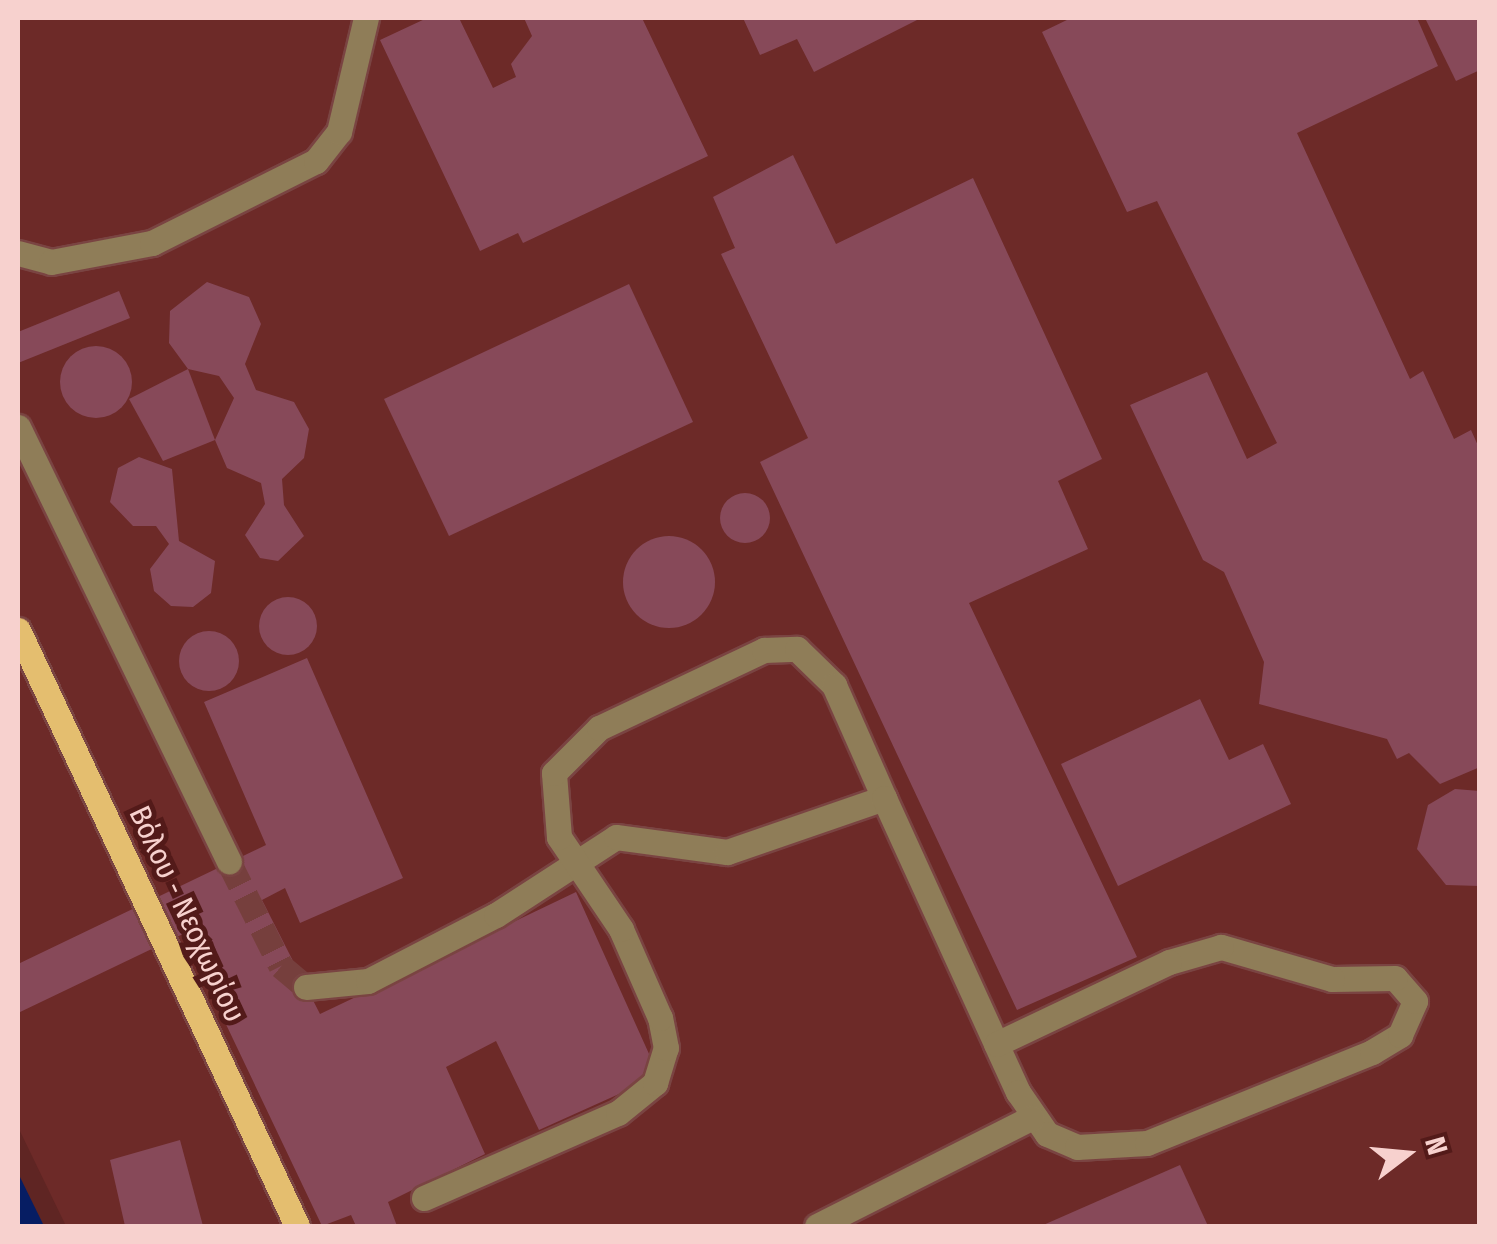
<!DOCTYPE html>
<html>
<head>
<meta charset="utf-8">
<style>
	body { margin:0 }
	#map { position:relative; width:1497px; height:1244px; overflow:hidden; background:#5f2523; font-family:"Fira Sans Condensed",sans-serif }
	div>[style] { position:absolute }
	.built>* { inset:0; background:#6d2a28 }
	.water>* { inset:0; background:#061d63 }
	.building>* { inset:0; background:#874959 }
	.round { border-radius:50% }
	.minor-tunnel>* { height:25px; margin-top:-12.5px; transform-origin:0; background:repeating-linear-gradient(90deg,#763f3d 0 25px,transparent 0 37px) }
	.roads { filter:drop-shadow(2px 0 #7a4442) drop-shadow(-2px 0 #7a4442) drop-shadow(0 2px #7a4442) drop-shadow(0 -2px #7a4442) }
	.minor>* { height:25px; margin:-12.5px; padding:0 12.5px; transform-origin:12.5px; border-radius:12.5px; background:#8f7d58 }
	.major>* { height:25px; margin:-12.5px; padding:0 12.5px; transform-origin:12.5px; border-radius:12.5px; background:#e4be6f }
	span { translate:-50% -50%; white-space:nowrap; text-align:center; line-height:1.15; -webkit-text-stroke:10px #531a19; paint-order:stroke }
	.street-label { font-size:30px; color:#f7d1ce }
	.frame { position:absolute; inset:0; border:20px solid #f7d1ce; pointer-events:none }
	.north { position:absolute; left:1357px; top:1104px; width:100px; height:100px; -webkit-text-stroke:8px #531a19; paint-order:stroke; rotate:74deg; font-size:28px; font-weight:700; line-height:40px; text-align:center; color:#f7d1ce }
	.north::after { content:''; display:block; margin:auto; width:35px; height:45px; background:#f7d1ce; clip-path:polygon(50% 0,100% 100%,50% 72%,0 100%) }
</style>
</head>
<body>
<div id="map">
	<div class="built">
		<div style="clip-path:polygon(18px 18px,1479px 18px,1479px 1226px,66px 1226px,18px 1127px)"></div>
	</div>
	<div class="water">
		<div style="clip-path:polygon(18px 1173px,44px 1226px,18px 1226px)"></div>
	</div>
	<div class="building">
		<div style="clip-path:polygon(427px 18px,459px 18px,493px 88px,516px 77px,511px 64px,532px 36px,524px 18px,642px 18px,708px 156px,523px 243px,518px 233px,480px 251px,380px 40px)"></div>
		<div style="clip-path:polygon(743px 18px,921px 18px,814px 72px,797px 39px,760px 55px)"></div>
		<div style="clip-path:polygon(1071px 18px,1417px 18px,1438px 66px,1297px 133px,1410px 379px,1423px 371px,1454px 439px,1471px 430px,1480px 450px,1480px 767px,1440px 784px,1409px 753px,1397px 759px,1387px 739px,1259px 704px,1264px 662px,1224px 572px,1203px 560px,1130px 405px,1207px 372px,1247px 459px,1277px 443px,1157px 201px,1127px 212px,1042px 32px)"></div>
		<div style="clip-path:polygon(1425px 18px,1480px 18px,1480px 70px,1456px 81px)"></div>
		<div style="clip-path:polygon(793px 155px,836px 244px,973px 178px,1102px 459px,1058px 481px,1088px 549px,969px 603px,1137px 957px,1017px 1010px,760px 462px,808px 438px,721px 254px,735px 248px,713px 197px)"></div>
		<div style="clip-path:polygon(207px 282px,249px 297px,261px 324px,245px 364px,256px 390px,294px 402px,309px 429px,304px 458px,282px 479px,284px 505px,304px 536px,278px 561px,260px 558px,245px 535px,265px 504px,261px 483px,227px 468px,215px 440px,234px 398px,219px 376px,188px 369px,169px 343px,170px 311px)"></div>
		<div style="clip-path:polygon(629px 284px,693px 422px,449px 536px,384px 399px)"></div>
		<div style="clip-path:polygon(119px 291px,130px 318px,18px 363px,18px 332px)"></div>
		<div class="round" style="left:60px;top:346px;width:72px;height:72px"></div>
		<div style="clip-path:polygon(188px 369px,215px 440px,163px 461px,129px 399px)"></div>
		<div style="clip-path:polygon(139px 457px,172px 469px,179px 541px,215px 561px,211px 593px,193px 607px,171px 606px,154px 591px,150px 569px,169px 544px,156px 526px,133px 526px,110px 502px,118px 468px)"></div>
		<div class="round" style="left:720px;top:493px;width:50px;height:50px"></div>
		<div class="round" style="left:623px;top:536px;width:92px;height:92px"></div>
		<div class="round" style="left:259px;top:597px;width:58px;height:58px"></div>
		<div class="round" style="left:179px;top:631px;width:60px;height:60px"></div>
		<div style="clip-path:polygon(307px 658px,403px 878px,300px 923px,285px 888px,262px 900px,320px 1014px,576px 892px,659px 1076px,539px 1130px,496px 1041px,446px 1067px,485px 1154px,388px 1202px,397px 1226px,356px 1226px,351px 1215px,322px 1226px,183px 934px,18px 1013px,18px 964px,266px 845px,204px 702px)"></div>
		<div style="clip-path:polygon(1200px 699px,1229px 760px,1263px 744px,1291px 804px,1118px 886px,1061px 764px)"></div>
		<div style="clip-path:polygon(1455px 789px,1480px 791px,1480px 886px,1446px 885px,1417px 849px,1428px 805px)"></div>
		<div style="clip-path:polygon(180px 1140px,203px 1226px,125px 1226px,110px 1160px)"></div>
		<div style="clip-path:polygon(1180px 1165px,1208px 1226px,1041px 1226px)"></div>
	</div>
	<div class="minor-tunnel">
		<div style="left:229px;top:862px;width:116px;rotate:63.4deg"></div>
		<div style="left:281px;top:966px;width:33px;rotate:40deg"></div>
	</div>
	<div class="roads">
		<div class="minor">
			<div style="left:18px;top:253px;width:34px;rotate:15deg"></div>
			<div style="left:51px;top:262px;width:103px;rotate:-10.7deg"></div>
			<div style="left:152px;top:243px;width:183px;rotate:-26.6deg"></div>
			<div style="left:316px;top:161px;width:37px;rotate:-52deg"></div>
			<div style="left:339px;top:132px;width:117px;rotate:-76.7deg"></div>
			<div style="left:18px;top:427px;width:483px;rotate:64.1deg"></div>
			<div style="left:306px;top:987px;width:62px;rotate:-5.5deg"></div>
			<div style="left:368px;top:981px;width:144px;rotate:-27.3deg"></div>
			<div style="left:496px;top:915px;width:143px;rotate:-33deg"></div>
			<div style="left:616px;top:837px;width:112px;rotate:7.7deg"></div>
			<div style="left:727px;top:852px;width:166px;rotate:-19deg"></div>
			<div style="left:424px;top:1198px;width:212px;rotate:-23.7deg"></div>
			<div style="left:618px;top:1113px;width:48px;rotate:-39deg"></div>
			<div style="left:655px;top:1083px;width:37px;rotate:-73deg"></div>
			<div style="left:666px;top:1048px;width:31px;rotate:-101deg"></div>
			<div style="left:660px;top:1018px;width:97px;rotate:-113.7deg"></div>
			<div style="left:621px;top:929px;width:111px;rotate:-124deg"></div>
			<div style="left:559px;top:837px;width:64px;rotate:-94.5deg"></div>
			<div style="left:554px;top:773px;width:64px;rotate:-45deg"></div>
			<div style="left:599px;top:728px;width:183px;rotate:-25.3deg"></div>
			<div style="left:764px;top:650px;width:33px;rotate:-2deg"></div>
			<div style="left:797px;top:649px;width:52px;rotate:44.2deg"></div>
			<div style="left:834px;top:685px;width:124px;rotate:66.1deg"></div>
			<div style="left:884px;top:798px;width:270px;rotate:65.5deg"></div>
			<div style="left:996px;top:1044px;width:53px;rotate:65.4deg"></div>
			<div style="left:1018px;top:1092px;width:51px;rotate:55.4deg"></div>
			<div style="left:1047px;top:1134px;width:33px;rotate:23deg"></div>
			<div style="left:1077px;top:1147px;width:70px;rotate:-3.3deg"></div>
			<div style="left:1147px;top:1143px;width:243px;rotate:-22deg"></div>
			<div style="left:1372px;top:1052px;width:33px;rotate:-31deg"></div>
			<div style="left:1400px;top:1035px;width:37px;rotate:-66deg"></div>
			<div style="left:1415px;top:1001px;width:30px;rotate:-131deg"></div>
			<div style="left:1395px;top:978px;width:63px;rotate:179.1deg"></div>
			<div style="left:1332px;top:979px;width:116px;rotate:-163.9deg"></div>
			<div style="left:1221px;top:947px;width:54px;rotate:163.9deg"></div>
			<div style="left:1169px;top:962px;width:191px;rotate:154.6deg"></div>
			<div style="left:817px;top:1226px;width:240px;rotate:-26.8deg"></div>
		</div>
		<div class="major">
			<div style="left:18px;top:630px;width:658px;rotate:64.91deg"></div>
		</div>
	</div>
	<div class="street-label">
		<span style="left:187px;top:914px;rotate:65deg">Βόλου - Νεοχωρίου</span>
	</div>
	<div class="frame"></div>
	<div class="north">N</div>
</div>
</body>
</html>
